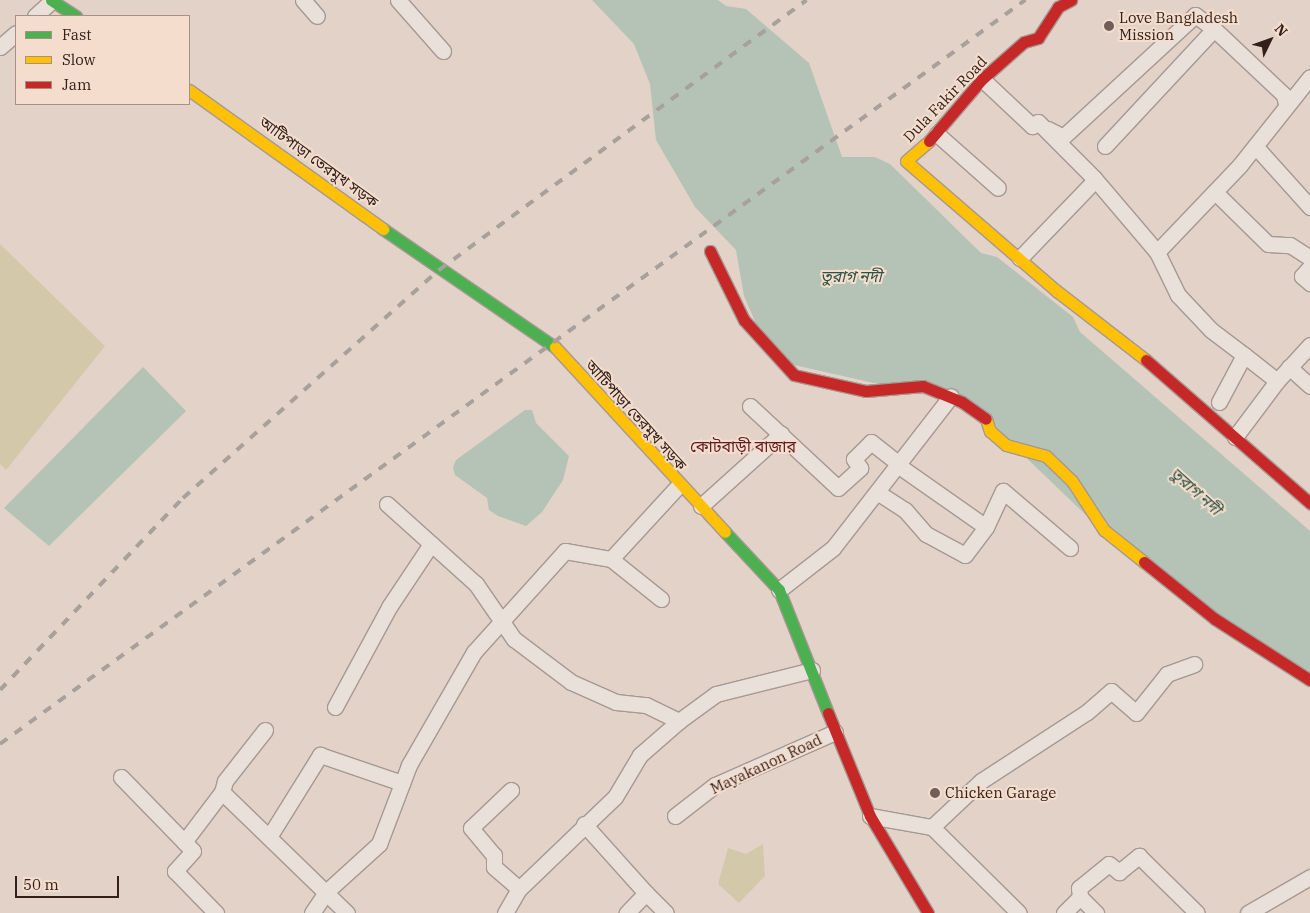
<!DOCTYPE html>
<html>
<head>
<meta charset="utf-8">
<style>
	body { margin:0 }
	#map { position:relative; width:1310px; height:913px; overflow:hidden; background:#e2d2c8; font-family:"IBM Plex Serif","Noto Sans Bengali",serif }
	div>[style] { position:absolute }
	.green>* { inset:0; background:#d4c8aa }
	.water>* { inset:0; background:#b4c3b5 }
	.roads { filter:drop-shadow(1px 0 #a69892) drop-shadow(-1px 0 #a69892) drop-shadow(0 1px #a69892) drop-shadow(0 -1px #a69892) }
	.street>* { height:15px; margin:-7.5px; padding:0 7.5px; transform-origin:7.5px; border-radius:7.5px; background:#e9e0da }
	.fast>* { height:11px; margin:-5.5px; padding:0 5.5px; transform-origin:5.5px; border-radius:5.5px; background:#4caf50 }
	.slow>* { height:11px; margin:-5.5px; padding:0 5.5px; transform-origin:5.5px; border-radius:5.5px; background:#ffc107 }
	.jam>* { height:11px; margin:-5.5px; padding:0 5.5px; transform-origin:5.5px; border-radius:5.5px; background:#c62828 }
	.rail>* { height:4px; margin-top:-2px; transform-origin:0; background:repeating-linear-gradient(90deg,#a8a09b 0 9px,transparent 0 18px) }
	.dots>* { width:14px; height:14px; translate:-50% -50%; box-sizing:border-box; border:2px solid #f4ddcc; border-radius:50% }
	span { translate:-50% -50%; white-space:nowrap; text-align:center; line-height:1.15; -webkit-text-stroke:4px #f4ddcc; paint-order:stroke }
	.poi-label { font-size:15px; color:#33201b }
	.left { translate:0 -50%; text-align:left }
	.street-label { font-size:15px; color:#33201b }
	.water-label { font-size:16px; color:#2b5244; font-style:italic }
	.neighbourhood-label { font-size:16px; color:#5e1c21 }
	.legend { position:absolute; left:15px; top:15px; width:175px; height:90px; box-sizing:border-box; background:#f4ddcc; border:1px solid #a79185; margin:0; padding:6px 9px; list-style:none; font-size:15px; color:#33201b }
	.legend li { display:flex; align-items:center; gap:10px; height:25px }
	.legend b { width:25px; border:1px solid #a79185 }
	.north { position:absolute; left:1245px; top:15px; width:50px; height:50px; -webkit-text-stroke:4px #f4ddcc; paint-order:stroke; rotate:48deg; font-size:14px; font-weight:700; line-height:20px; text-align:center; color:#33201b }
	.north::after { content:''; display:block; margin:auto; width:18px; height:22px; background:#33201b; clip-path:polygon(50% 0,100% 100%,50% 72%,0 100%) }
	.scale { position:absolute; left:15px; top:876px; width:104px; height:22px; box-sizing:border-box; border:2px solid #33201b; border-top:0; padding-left:6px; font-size:15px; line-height:18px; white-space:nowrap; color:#33201b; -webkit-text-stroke:4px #f4ddcc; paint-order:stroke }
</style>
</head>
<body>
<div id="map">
	<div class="green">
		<div style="clip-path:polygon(0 244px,105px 346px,6px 470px,0 464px)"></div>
		<div style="clip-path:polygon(763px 844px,765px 876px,739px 903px,718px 884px,728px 848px,746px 854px)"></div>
	</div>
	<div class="water">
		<div style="clip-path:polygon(592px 0,718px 0,726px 6px,746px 9px,809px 63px,842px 157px,875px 157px,890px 164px,981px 253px,997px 257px,1073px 317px,1080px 332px,1310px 531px,1310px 682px,1135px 562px,971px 405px,772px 360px,744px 296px,736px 250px,695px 207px,656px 140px,650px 84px,634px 44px)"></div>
		<div style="clip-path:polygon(143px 367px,186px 411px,49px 546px,4px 508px)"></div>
		<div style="clip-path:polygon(525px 410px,532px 410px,536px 423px,569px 456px,563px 480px,542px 512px,526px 526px,498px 516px,489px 510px,487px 498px,455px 475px,453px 467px,456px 460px)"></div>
	</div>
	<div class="roads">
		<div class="street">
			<div style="left:303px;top:0;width:21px;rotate:49deg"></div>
			<div style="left:398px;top:0;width:68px;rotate:48.6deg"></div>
			<div style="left:35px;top:16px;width:24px;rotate:-42deg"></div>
			<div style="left:0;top:47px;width:21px;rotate:-41deg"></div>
			<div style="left:982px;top:79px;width:69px;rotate:43.2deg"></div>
			<div style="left:1032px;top:126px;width:7px;rotate:-34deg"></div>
			<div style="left:1038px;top:122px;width:79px;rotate:45deg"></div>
			<div style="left:1094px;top:178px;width:97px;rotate:49.6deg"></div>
			<div style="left:1157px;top:252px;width:48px;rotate:64deg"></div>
			<div style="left:1178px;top:295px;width:48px;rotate:46.7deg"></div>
			<div style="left:1211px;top:330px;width:41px;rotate:37.1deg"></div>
			<div style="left:1048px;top:129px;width:17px;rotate:28deg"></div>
			<div style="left:1063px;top:137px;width:180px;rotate:-42.7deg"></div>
			<div style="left:1195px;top:15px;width:24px;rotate:36deg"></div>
			<div style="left:937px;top:134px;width:81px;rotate:41.5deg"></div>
			<div style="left:1105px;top:146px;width:160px;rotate:-47deg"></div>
			<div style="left:1214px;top:29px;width:96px;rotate:43.3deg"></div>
			<div style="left:1284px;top:95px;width:9px;rotate:77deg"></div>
			<div style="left:1256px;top:147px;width:81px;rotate:48deg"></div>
			<div style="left:1215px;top:192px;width:74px;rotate:44.5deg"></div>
			<div style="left:1268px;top:244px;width:22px;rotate:3deg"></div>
			<div style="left:1290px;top:245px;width:24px;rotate:33deg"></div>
			<div style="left:1157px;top:252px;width:120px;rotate:-46.3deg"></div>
			<div style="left:1240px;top:165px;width:112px;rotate:-51.5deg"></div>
			<div style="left:1020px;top:258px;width:107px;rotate:-46.1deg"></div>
			<div style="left:1310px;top:267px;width:12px;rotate:132deg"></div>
			<div style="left:1302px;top:276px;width:11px;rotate:41deg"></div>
			<div style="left:1289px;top:367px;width:28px;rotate:42deg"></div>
			<div style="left:1219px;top:402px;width:53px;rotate:-62deg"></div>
			<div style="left:1244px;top:355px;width:42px;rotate:38.2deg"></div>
			<div style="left:1277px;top:381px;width:49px;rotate:-47.5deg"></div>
			<div style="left:750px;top:406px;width:120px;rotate:43deg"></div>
			<div style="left:838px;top:488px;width:30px;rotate:-42deg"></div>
			<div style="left:860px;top:468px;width:11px;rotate:-124deg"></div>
			<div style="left:854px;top:459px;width:24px;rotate:-45deg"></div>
			<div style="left:871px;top:442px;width:33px;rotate:38deg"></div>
			<div style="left:1235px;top:437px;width:70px;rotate:-53.1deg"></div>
			<div style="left:899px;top:466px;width:106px;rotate:35deg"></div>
			<div style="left:986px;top:527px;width:40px;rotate:-65deg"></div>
			<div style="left:1003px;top:491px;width:88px;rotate:40.4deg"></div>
			<div style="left:877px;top:492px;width:33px;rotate:33deg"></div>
			<div style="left:905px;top:510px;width:32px;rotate:49deg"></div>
			<div style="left:926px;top:534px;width:44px;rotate:28.3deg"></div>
			<div style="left:965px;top:555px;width:35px;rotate:-53deg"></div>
			<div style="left:387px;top:504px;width:120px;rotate:42deg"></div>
			<div style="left:476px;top:584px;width:67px;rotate:55.4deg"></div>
			<div style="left:514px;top:639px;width:71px;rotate:37deg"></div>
			<div style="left:571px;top:682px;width:49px;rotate:24deg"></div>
			<div style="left:616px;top:702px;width:30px;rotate:6deg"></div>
			<div style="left:646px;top:705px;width:37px;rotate:26deg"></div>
			<div style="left:679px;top:721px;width:46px;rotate:-36.1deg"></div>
			<div style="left:716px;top:694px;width:99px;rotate:-14deg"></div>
			<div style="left:701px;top:506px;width:108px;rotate:-42deg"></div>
			<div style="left:611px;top:559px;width:64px;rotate:38.7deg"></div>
			<div style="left:779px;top:590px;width:68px;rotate:-37.9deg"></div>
			<div style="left:833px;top:548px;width:192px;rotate:-52.2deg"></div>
			<div style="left:335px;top:707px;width:114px;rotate:-61.6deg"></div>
			<div style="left:389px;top:607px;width:76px;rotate:-56.3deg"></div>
			<div style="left:265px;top:730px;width:65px;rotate:128.1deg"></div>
			<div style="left:225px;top:781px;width:11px;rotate:105deg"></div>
			<div style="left:222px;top:792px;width:174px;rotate:44.1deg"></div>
			<div style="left:121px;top:777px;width:103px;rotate:45.8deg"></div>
			<div style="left:193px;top:851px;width:27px;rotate:132deg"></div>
			<div style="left:175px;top:871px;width:59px;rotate:45.7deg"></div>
			<div style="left:511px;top:790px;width:55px;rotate:136.5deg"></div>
			<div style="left:471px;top:828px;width:35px;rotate:50deg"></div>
			<div style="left:494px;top:855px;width:12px;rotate:90deg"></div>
			<div style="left:494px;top:867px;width:33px;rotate:41deg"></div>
			<div style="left:675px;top:816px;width:51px;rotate:-37.8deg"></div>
			<div style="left:715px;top:785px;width:131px;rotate:-23.8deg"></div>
			<div style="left:870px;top:816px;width:63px;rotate:10.1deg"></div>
			<div style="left:932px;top:827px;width:67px;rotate:-43.2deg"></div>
			<div style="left:981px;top:781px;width:126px;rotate:-33.1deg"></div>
			<div style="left:1087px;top:712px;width:32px;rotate:-41deg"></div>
			<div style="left:1111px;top:691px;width:33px;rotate:41deg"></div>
			<div style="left:1136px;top:713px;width:50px;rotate:-51.5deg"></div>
			<div style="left:1167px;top:674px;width:29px;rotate:-20deg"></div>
			<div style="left:584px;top:824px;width:93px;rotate:48.1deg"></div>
			<div style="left:646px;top:893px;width:28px;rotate:134deg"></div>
			<div style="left:932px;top:827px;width:122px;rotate:44.7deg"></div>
			<div style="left:269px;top:837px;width:97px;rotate:-58.1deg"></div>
			<div style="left:320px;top:755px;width:87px;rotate:18.9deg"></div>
			<div style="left:184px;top:842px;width:63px;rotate:-52.8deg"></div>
			<div style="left:646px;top:893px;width:28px;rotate:45deg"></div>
			<div style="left:1080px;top:897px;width:9px;rotate:-96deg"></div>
			<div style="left:1079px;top:888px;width:38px;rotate:-39deg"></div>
			<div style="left:1109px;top:864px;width:13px;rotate:39deg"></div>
			<div style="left:1119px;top:872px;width:26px;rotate:-39deg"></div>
			<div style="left:1139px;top:856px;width:81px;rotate:44.5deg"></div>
			<div style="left:312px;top:913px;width:25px;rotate:-56deg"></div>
			<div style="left:326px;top:892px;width:72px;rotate:-42.2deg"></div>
			<div style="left:379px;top:844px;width:85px;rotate:-69.2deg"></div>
			<div style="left:409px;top:765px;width:130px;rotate:-60.1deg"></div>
			<div style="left:474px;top:652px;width:136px;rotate:-48deg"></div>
			<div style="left:565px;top:551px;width:47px;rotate:9.9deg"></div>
			<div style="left:611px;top:559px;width:100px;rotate:-47.4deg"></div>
			<div style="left:505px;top:913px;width:28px;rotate:-60deg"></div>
			<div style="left:519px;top:889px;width:133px;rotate:-43.8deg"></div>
			<div style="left:615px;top:797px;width:49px;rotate:-59.2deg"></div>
			<div style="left:640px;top:755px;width:52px;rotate:-41.1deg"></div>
			<div style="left:1064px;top:913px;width:23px;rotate:-45deg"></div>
			<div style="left:1080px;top:897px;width:23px;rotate:45deg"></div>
			<div style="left:1248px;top:913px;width:72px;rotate:-30.1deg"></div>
		</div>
		<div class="fast">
			<div style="left:51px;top:0;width:30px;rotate:33deg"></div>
			<div style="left:383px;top:229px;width:209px;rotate:34.5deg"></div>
			<div style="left:725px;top:532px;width:79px;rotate:47deg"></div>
			<div style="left:779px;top:590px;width:132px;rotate:68.3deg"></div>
		</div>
		<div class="slow">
			<div style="left:189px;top:90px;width:239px;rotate:35.6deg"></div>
			<div style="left:929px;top:141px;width:30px;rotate:139deg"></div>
			<div style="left:906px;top:161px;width:201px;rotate:40.8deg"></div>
			<div style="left:1058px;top:292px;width:111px;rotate:37.7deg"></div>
			<div style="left:555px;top:347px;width:251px;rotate:47.4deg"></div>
			<div style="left:986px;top:419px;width:13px;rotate:72deg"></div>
			<div style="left:990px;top:431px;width:21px;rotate:41deg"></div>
			<div style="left:1006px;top:445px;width:41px;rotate:15.4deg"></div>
			<div style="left:1046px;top:456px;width:36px;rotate:44deg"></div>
			<div style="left:1072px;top:481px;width:59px;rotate:56.9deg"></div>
			<div style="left:1104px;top:530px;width:51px;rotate:38.7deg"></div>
		</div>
		<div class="jam">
			<div style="left:929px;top:141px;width:82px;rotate:-49.5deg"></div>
			<div style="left:982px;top:79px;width:56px;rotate:-41.4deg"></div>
			<div style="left:1024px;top:42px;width:15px;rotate:-16deg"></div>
			<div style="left:1038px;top:38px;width:37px;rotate:-57deg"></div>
			<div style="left:1058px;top:7px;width:15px;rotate:-28deg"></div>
			<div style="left:710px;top:251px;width:77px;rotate:63.8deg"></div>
			<div style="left:744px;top:320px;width:74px;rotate:47.7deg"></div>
			<div style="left:794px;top:375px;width:74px;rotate:12.5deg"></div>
			<div style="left:866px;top:391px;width:57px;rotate:-5deg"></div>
			<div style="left:923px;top:386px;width:42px;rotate:22.3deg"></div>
			<div style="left:962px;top:402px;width:29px;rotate:35deg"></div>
			<div style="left:1146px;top:360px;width:218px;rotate:41.1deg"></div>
			<div style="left:1144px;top:562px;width:91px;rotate:38.8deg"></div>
			<div style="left:1215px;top:619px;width:113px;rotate:32.7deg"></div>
			<div style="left:828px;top:713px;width:111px;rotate:67.8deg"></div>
			<div style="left:870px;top:816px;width:113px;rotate:59.1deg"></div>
		</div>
	</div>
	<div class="rail">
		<div style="left:0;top:690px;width:265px;rotate:-46.4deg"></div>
		<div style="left:183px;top:498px;width:343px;rotate:-41.7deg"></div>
		<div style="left:439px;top:270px;width:456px;rotate:-36.3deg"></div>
		<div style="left:0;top:744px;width:1267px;rotate:-35.97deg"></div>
	</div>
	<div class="dots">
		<div style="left:1109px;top:26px;background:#705e58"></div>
		<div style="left:935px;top:793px;background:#705e58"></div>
	</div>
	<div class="poi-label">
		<span class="left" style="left:1119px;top:26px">Love Bangladesh<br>Mission</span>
		<span class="left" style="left:945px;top:793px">Chicken Garage</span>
	</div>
	<div class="street-label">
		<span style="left:945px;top:99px;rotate:-46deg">Dula Fakir Road</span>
		<span style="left:319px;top:162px;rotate:36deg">আটিপাড়া তেরমুখ সড়ক</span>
		<span style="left:636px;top:415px;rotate:48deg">আটিপাড়া তেরমুখ সড়ক</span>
		<span style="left:766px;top:764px;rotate:-25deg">Mayakanon Road</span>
	</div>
	<div class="water-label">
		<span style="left:851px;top:276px">তুরাগ নদী</span>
		<span style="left:1196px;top:491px;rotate:42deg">তুরাগ নদী</span>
	</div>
	<div class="neighbourhood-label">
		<span style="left:743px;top:446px">কোটবাড়ী বাজার</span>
	</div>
	<ul class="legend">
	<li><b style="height:6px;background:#4caf50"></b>Fast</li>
	<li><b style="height:6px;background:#ffc107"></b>Slow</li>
	<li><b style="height:6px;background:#c62828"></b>Jam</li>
	</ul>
	<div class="north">N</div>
	<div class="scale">50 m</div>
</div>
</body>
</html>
